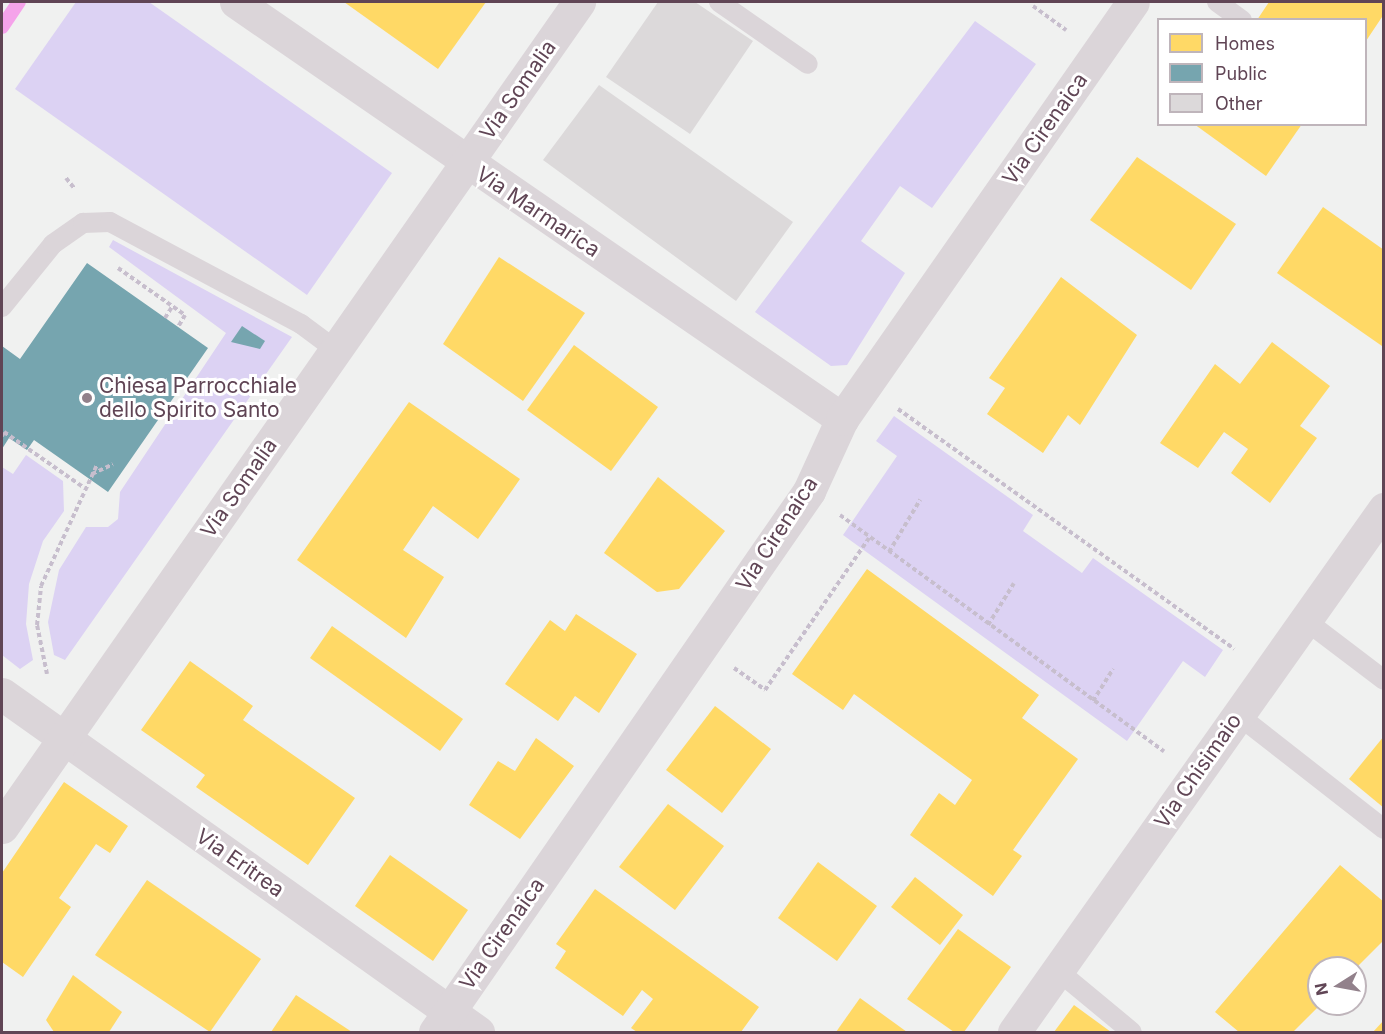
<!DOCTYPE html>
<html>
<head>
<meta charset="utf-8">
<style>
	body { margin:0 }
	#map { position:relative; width:1385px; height:1034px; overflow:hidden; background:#f0f1f0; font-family:Inter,sans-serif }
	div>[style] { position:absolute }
	.green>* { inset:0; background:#dcd2f3 }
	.homes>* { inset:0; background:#ffd966 }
	.public>* { inset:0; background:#76a5af }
	.stream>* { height:14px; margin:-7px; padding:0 7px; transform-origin:7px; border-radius:7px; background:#f5a3ea }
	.building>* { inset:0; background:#dcd9da }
	.path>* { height:4px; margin-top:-2px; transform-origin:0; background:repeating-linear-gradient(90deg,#c7becd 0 4.5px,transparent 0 7.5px) }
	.service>* { height:20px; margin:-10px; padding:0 10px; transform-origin:10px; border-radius:10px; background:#dbd5d9 }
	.minor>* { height:33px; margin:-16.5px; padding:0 16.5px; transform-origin:16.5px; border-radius:16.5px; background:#dbd5d9 }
	.dots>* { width:16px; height:16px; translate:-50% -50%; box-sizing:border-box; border:3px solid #fff; border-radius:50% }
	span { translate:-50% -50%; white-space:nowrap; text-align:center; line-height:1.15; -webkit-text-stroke:6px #fff; paint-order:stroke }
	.street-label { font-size:21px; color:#604555 }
	.poi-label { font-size:21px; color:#604555 }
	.left { translate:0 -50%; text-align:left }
	.frame { position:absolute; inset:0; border:3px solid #604555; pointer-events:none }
	.legend { position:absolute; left:1157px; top:18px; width:210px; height:108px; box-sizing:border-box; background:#fff; border:2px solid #bfb5bb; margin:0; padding:8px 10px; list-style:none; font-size:18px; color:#604555 }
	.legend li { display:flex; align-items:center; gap:12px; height:30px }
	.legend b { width:30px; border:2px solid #bfb5bb }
	.north { position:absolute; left:1307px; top:956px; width:60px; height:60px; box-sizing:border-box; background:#fff; border:2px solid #bfb5bb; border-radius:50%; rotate:259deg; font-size:16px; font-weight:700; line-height:24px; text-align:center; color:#604555 }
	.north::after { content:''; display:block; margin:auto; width:21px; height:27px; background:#92818b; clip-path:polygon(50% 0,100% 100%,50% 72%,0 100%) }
</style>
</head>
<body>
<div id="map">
	<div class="green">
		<div style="clip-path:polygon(76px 2px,149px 2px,392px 173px,307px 295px,15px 89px)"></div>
		<div style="clip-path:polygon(975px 21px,1036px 64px,932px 208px,900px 186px,861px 241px,905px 273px,847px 365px,831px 366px,755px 312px)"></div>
		<div style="clip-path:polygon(113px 240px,292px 337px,65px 660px,54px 655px,48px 622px,59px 570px,86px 527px,108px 527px,118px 519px,120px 492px,226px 333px,109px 247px)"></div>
		<div style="clip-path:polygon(894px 416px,1033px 515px,1023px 531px,1082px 573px,1093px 558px,1223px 650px,1205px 677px,1183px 661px,1127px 741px,843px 535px,897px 456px,876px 441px)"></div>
		<div style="clip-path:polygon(26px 455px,63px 481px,64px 511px,43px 541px,29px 584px,26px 624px,33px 660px,20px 669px,2px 655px,2px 467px,13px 474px)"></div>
	</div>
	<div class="homes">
		<div style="clip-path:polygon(344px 2px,486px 2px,438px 69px)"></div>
		<div style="clip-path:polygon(1269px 2px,1384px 2px,1384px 14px,1366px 41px,1366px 20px,1257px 20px)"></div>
		<div style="clip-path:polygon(1194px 124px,1302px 124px,1266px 176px)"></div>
		<div style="clip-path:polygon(1137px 157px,1236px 224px,1191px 290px,1090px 220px)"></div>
		<div style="clip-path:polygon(1323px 207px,1384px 250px,1382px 346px,1277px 273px)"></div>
		<div style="clip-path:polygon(499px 257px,585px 313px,523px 401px,443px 344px)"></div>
		<div style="clip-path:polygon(1061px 277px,1137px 335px,1080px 425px,1068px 415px,1043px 453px,987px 414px,1005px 388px,989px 378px)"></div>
		<div style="clip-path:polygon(1272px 342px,1330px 386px,1300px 426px,1317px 438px,1270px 503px,1231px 473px,1248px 449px,1224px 432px,1198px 468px,1160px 443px,1215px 364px,1240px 384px)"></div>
		<div style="clip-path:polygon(574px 345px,658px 407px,611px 471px,527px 410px)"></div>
		<div style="clip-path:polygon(409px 402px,520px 479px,478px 539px,433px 506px,403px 550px,444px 577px,406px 638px,297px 560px)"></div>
		<div style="clip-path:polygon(658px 477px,725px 531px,679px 589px,657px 592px,604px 553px)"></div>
		<div style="clip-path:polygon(867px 569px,1039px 695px,1022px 718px,1078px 759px,1013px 850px,1022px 856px,993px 896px,910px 835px,939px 793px,955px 805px,972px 780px,854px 694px,843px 710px,792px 674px)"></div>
		<div style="clip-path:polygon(576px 614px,637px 654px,599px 713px,575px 696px,558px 721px,505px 684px,550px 620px,565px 631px)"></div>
		<div style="clip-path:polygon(332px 626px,463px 719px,440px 751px,310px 658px)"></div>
		<div style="clip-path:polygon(190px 661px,253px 706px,243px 720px,355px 798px,308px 865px,196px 787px,205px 775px,141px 730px)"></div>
		<div style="clip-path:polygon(715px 706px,771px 749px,722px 813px,666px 770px)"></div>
		<div style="clip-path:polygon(1384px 736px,1384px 808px,1349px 779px)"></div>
		<div style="clip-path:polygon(536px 738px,574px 766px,520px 839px,469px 805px,498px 761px,515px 771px)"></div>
		<div style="clip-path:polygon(64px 782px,128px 826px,110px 853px,96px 844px,59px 898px,71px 907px,23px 977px,2px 962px,2px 873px)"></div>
		<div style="clip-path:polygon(668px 804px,724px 846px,675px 910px,619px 867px)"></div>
		<div style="clip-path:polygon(390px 855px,468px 910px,433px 961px,355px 906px)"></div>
		<div style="clip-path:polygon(818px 862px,877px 906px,837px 961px,778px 918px)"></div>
		<div style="clip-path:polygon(1340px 865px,1384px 902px,1384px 940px,1356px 968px,1319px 968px,1321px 1004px,1293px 1032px,1239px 1032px,1215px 1012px)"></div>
		<div style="clip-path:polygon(915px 877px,963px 915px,940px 945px,891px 907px)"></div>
		<div style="clip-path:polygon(147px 880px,261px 959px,210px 1032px,95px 955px)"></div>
		<div style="clip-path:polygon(595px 889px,759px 1007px,741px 1032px,637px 1032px,631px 1028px,653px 999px,642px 990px,623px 1016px,555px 968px,566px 951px,556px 944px)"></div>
		<div style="clip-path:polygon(958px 929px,1011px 967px,964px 1032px,954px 1032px,907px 999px)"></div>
		<div style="clip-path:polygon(73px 975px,122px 1012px,109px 1032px,54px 1032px,46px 1020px)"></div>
		<div style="clip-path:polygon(296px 995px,352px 1032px,271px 1032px)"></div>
		<div style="clip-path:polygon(860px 998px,907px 1032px,836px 1032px)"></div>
		<div style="clip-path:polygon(1074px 1005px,1111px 1032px,1054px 1032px)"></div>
		<div style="clip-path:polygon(1384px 1020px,1384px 1032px,1373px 1032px)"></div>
	</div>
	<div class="public">
		<div style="clip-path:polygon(87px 263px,208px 348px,108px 492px,34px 440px,27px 450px,9px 438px,2px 449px,2px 346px,20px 359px)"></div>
		<div style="clip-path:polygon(242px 326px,265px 341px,260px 349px,231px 342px)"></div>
	</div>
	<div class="stream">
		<div style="left:2px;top:27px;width:30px;rotate:-56deg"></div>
	</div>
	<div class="building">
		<div style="clip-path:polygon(658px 2px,695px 2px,753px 41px,690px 134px,606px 77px)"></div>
		<div style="clip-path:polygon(599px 85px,793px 222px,736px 301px,543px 160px)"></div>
	</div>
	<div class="path">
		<div style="left:1033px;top:6px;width:41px;rotate:36deg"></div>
		<div style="left:66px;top:178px;width:14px;rotate:51deg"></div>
		<div style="left:118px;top:268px;width:82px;rotate:35deg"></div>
		<div style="left:185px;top:315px;width:14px;rotate:120deg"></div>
		<div style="left:165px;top:318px;width:13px;rotate:-58deg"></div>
		<div style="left:898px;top:409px;width:413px;rotate:35.5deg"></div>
		<div style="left:2px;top:436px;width:4px;rotate:-63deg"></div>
		<div style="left:4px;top:432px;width:96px;rotate:34.8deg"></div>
		<div style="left:92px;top:474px;width:23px;rotate:-25deg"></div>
		<div style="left:840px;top:515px;width:401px;rotate:36.1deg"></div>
		<div style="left:889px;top:552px;width:61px;rotate:-59.2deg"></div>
		<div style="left:988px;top:625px;width:49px;rotate:-58.2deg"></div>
		<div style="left:734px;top:668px;width:38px;rotate:35deg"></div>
		<div style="left:765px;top:690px;width:184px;rotate:-55.6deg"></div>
		<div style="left:47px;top:674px;width:50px;rotate:-101.5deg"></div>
		<div style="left:37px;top:625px;width:39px;rotate:-84deg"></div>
		<div style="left:41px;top:586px;width:133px;rotate:-65.2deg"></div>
		<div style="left:1093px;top:701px;width:38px;rotate:-58deg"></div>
	</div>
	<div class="service">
		<div style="left:719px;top:2px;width:108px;rotate:34.9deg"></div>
		<div style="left:1217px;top:2px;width:31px;rotate:36deg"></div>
		<div style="left:2px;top:307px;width:81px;rotate:-51deg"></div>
		<div style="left:53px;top:244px;width:37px;rotate:-35deg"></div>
		<div style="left:83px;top:223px;width:27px;rotate:-2deg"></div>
		<div style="left:110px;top:222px;width:217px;rotate:28.1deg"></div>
		<div style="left:301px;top:324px;width:44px;rotate:36.6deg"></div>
		<div style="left:1305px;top:620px;width:99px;rotate:37.2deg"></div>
		<div style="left:1238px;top:715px;width:185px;rotate:38deg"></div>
		<div style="left:1057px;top:970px;width:97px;rotate:39.6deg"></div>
	</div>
	<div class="minor">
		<div style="left:236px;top:2px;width:736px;rotate:34.53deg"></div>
		<div style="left:2px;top:694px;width:584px;rotate:35.38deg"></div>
		<div style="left:2px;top:827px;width:1007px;rotate:-55.03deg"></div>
		<div style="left:435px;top:1032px;width:658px;rotate:-55.34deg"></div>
		<div style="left:809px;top:491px;width:79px;rotate:-65.4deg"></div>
		<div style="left:842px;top:419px;width:508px;rotate:-55.09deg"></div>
		<div style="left:1014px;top:1032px;width:641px;rotate:-54.72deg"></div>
	</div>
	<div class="dots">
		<div style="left:87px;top:398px;background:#92818b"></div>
	</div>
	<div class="street-label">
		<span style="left:518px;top:90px;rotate:-55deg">Via Somalia</span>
		<span style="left:1045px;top:129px;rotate:-55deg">Via Cirenaica</span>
		<span style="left:538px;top:212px;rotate:34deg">Via Marmarica</span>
		<span style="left:239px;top:488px;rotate:-55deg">Via Somalia</span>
		<span style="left:777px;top:534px;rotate:-57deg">Via Cirenaica</span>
		<span style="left:1198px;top:771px;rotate:-55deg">Via Chisimaio</span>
		<span style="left:240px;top:863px;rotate:35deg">Via Eritrea</span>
		<span style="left:502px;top:934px;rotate:-55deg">Via Cirenaica</span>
	</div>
	<div class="poi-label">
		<span class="left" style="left:99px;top:398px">Chiesa Parrocchiale<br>dello Spirito Santo</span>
	</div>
	<div class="frame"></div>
	<ul class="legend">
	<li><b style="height:16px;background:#ffd966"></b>Homes</li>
	<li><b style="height:16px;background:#76a5af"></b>Public</li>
	<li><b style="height:16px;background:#dcd9da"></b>Other</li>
	</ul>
	<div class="north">N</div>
</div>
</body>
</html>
